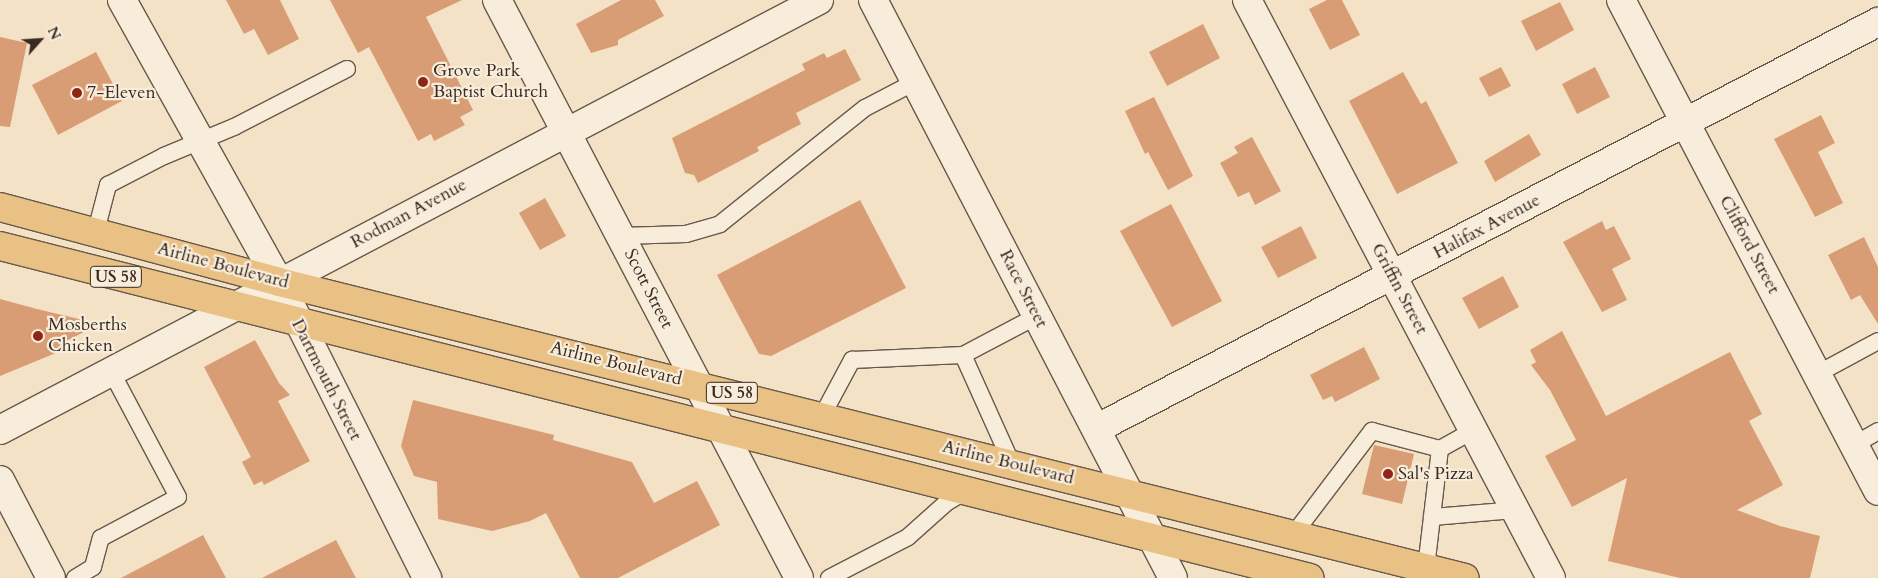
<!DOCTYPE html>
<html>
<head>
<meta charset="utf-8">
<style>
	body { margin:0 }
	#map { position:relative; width:1878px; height:578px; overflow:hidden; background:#f4e2c7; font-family:Cardo,serif }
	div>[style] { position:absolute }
	.building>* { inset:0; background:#d99d75 }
	.roads { filter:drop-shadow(1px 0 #67594b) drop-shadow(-1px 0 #67594b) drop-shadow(0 1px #67594b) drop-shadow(0 -1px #67594b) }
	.lane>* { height:16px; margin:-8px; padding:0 8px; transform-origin:8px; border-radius:8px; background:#f8ecdb }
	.street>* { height:28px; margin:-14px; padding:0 14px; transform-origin:14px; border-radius:14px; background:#f8ecdb }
	.secondary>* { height:28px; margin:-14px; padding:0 14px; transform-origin:14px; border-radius:14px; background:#f8ecdb }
	.primary>* { height:28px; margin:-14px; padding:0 14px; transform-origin:14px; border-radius:14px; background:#eac184 }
	.dots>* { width:14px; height:14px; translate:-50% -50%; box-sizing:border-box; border:2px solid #f8ecdb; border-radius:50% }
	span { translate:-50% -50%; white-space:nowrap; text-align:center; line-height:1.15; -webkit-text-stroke:4.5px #f8ecdb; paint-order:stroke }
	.shield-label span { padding:1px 4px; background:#f8ecdb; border:1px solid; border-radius:4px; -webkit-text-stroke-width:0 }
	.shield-label { font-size:16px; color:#382b22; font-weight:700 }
	.poi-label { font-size:18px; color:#382b22 }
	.left { translate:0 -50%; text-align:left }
	.street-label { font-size:18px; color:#382b22 }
	.north { position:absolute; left:15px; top:15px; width:50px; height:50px; -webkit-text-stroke:4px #f8ecdb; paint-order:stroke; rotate:64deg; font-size:14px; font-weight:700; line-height:20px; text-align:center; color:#382b22 }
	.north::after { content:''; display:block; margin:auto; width:18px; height:22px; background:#382b22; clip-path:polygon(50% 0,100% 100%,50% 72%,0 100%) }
</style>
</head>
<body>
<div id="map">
	<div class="building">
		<div style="clip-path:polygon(226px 0,280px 0,299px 39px,268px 55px,254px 29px,244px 34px)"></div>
		<div style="clip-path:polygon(330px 0,462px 0,426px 17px,473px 110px,460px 117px,465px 125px,434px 141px,431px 134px,418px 141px,369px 47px,358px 53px)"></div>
		<div style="clip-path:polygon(621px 0,655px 0,664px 16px,618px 40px,618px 45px,591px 53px,576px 24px)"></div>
		<div style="clip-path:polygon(1327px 0,1342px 0,1360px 35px,1330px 50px,1309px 9px)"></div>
		<div style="clip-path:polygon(1560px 2px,1574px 30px,1536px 51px,1521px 21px)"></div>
		<div style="clip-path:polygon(1203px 24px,1220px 58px,1167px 86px,1149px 52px)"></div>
		<div style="clip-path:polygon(0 37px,27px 43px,10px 127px,0 126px)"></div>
		<div style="clip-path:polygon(845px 49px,861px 80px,796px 113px,801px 124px,757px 147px,759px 151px,698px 183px,694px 175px,685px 173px,672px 138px,805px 70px,802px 64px,824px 53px,827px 58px)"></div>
		<div style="clip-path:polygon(96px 52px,122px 101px,58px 135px,32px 85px)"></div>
		<div style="clip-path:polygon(1501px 67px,1511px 86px,1489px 97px,1479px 78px)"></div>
		<div style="clip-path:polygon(1595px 67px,1610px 97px,1577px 114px,1562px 84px)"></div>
		<div style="clip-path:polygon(1403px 72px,1421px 104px,1426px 101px,1458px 163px,1397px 194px,1349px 101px)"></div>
		<div style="clip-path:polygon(1154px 97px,1193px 176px,1168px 190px,1148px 152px,1145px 154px,1125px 111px)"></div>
		<div style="clip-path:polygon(1821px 115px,1835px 143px,1818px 152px,1843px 203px,1815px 217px,1774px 139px)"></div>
		<div style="clip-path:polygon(1529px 134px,1541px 155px,1495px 182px,1484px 161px)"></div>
		<div style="clip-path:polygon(1252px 137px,1281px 191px,1255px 205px,1249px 192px,1238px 197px,1220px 163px,1238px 153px,1234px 147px)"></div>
		<div style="clip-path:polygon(545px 198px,566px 236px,540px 250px,519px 213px)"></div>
		<div style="clip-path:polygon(860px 200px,906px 288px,771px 356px,759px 354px,717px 275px)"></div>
		<div style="clip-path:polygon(1171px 204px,1222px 301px,1172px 327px,1120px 231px)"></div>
		<div style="clip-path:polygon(1602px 221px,1606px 230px,1614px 226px,1631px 259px,1612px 269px,1627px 300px,1602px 312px,1563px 242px)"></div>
		<div style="clip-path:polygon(1301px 226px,1317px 258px,1278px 278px,1261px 247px)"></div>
		<div style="clip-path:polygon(1864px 237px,1878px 267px,1878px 324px,1860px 295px,1851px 300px,1828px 255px)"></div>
		<div style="clip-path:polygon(1503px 276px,1519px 307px,1479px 329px,1462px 298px)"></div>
		<div style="clip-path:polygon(0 299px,37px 309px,100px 324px,60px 344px,63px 350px,0 376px)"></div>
		<div style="clip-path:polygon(1562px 331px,1606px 416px,1730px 352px,1762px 414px,1749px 421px,1783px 485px,1737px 510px,1780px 526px,1820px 536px,1810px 578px,1680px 578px,1608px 561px,1627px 478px,1572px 507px,1545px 456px,1576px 440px,1550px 390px,1531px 365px,1536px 362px,1530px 350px)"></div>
		<div style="clip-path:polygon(255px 340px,279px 383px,290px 395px,278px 401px,310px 461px,264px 485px,262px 481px,254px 485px,242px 462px,251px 457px,204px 367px)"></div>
		<div style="clip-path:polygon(1364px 347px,1380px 379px,1335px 402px,1332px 396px,1323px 400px,1310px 375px)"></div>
		<div style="clip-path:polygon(413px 400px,554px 435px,553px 440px,632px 462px,654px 503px,697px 481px,720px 525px,618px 578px,580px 578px,546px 513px,530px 521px,492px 531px,438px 519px,437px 482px,414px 476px,401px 446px)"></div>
		<div style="clip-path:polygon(1374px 445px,1414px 454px,1402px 504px,1362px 494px)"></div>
		<div style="clip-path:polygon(203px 535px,226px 578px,121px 578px)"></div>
		<div style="clip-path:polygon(336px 540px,356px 578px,262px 578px)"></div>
	</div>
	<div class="roads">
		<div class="lane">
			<div style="left:96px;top:231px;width:48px;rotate:-75.4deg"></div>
			<div style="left:108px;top:185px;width:63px;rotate:-27.4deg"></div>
			<div style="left:164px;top:156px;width:76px;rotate:-22.5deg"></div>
			<div style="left:234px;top:127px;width:127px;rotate:-27.2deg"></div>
			<div style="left:621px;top:236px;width:65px;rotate:-1.8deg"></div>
			<div style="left:686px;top:234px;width:35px;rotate:-16deg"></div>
			<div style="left:720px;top:224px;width:186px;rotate:-38.7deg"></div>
			<div style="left:865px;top:108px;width:56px;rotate:-27.5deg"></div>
			<div style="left:963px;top:355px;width:84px;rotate:-27.8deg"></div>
			<div style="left:1817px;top:374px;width:69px;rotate:-28.4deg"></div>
			<div style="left:822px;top:416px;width:64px;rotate:-61.8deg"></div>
			<div style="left:852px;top:360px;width:111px;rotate:-2.6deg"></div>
			<div style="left:963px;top:355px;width:120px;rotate:65.8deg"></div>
			<div style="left:1854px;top:445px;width:28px;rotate:-30deg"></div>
			<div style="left:1432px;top:517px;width:83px;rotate:-4.8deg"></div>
			<div style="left:1293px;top:535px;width:131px;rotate:-52.8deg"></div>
			<div style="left:1372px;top:431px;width:70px;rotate:14.8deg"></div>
			<div style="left:1426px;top:568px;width:120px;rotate:-83.3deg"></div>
			<div style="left:1440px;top:449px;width:38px;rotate:-29deg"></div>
			<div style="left:75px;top:578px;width:21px;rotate:-31deg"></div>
			<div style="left:93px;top:567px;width:30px;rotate:-75deg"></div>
			<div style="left:101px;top:538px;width:87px;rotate:-28deg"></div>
			<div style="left:178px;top:497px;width:143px;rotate:-118deg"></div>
			<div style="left:829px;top:578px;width:89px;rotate:-27.4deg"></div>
			<div style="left:908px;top:537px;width:51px;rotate:-41.8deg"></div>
			<div style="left:946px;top:503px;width:23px;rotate:-31deg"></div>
		</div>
		<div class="street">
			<div style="left:122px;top:0;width:323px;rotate:60.9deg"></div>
			<div style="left:279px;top:282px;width:331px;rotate:63.4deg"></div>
			<div style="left:497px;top:0;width:652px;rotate:62.41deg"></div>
			<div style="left:873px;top:0;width:651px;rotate:62.57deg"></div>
			<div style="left:1247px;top:0;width:653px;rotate:62.26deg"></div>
			<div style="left:1621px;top:0;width:554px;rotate:62.37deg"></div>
			<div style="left:1096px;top:429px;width:882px;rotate:-27.5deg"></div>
			<div style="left:0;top:480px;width:110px;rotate:62.5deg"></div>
		</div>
		<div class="secondary">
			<div style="left:0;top:430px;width:925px;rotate:-27.7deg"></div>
		</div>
		<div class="primary">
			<div style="left:0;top:207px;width:289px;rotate:15deg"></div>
			<div style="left:279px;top:282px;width:1222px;rotate:14.01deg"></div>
			<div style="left:0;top:246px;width:1351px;rotate:14.22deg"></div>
		</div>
	</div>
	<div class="dots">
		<div style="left:423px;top:82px;background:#8f2418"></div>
		<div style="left:77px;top:93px;background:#8f2418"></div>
		<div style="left:38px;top:336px;background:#8f2418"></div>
		<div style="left:1388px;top:474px;background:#8f2418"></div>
	</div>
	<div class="shield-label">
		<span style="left:116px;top:277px">US 58</span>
		<span style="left:732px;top:393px">US 58</span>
	</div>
	<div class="poi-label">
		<span class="left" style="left:433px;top:82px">Grove Park<br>Baptist Church</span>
		<span class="left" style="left:87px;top:93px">7-Eleven</span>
		<span class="left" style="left:48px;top:336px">Mosberths<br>Chicken</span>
		<span class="left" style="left:1398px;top:474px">Sal's Pizza</span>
	</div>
	<div class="street-label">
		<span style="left:409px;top:214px;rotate:-28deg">Rodman Avenue</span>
		<span style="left:1487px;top:227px;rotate:-28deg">Halifax Avenue</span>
		<span style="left:1749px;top:245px;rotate:62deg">Clifford Street</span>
		<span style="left:223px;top:266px;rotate:15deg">Airline Boulevard</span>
		<span style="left:648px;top:289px;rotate:63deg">Scott Street</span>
		<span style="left:1023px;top:289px;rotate:63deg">Race Street</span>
		<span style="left:1399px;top:289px;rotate:62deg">Griffin Street</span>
		<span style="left:616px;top:364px;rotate:14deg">Airline Boulevard</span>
		<span style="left:326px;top:380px;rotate:63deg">Dartmouth Street</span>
		<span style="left:1008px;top:463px;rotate:14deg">Airline Boulevard</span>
	</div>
	<div class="north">N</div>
</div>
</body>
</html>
